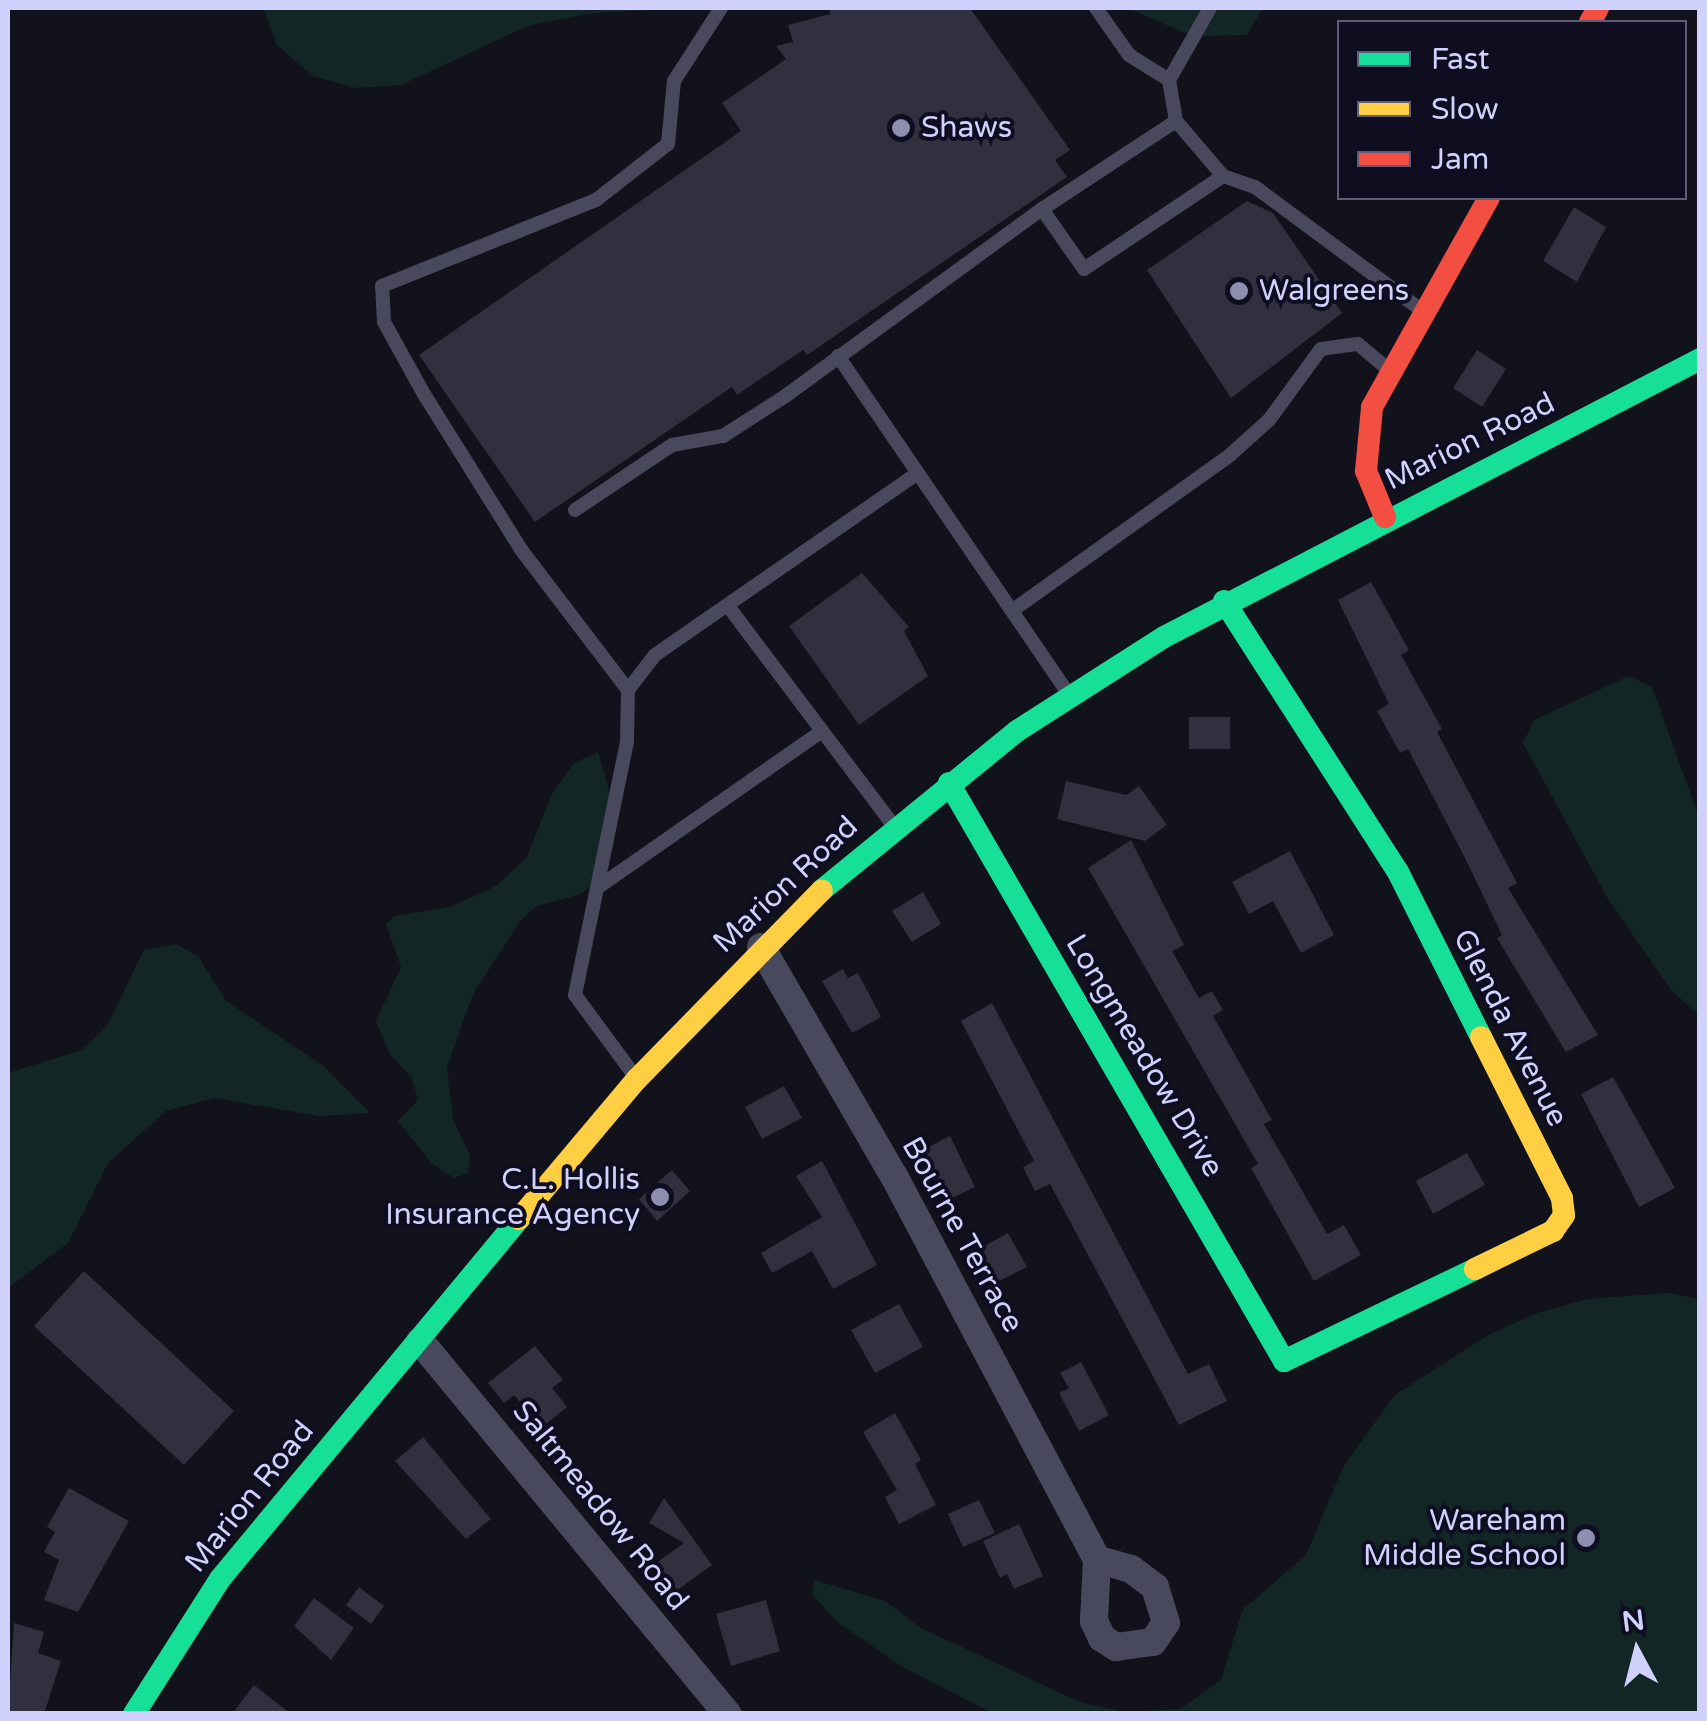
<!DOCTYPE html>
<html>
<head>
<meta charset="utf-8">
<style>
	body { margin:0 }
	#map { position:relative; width:1707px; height:1721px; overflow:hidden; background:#12121c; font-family:"Varela Round",sans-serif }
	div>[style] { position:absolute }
	.green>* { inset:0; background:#122725 }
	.building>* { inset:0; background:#30303e }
	.lane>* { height:14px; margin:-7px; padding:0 7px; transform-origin:7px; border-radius:7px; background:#48495d }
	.street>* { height:28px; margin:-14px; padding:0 14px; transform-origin:14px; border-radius:14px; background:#48495d }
	.fast>* { height:22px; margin:-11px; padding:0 11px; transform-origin:11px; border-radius:11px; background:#16e098 }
	.slow>* { height:22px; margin:-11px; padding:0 11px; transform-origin:11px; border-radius:11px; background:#ffcf43 }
	.jam>* { height:22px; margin:-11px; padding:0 11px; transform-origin:11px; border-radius:11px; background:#f24e42 }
	.dots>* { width:28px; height:28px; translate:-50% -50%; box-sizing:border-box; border:5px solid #0f0e20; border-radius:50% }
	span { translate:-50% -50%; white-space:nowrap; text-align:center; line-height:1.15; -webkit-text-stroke:8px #0f0e20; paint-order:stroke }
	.poi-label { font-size:30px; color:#d0d1fd }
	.left { translate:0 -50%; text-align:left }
	.right { translate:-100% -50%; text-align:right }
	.street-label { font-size:30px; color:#d0d1fd }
	.frame { position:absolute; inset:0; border:10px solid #d0d1fd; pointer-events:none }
	.legend { position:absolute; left:1337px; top:20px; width:350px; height:180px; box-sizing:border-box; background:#0f0e20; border:2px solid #5c5c78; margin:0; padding:12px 18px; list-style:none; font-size:30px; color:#d0d1fd }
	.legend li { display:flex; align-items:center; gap:20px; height:50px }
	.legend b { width:50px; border:2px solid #5c5c78 }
	.north { position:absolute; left:1587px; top:1601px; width:100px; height:100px; -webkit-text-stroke:8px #0f0e20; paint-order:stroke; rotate:353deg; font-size:28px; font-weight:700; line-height:40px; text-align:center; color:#d0d1fd }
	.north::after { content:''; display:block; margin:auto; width:35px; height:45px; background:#d0d1fd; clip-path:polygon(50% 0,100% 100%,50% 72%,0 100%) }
</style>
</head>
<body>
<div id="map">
	<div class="green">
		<div style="clip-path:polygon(263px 8px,688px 8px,594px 13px,530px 25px,401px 85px,356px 88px,313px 76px,277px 45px)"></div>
		<div style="clip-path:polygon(1127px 8px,1263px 8px,1247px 35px,1192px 36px)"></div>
		<div style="clip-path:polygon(1629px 676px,1652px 687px,1699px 817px,1699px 1015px,1671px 990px,1608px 899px,1523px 743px,1534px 720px)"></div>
		<div style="clip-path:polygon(598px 752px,611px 798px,602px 877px,581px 894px,537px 906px,521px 920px,473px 994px,447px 1067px,453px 1120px,470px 1155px,468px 1173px,454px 1178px,431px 1163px,398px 1121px,418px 1100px,412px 1078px,389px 1053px,376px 1021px,401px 967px,386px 924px,395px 916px,450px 907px,496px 886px,527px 857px,551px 795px,574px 763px)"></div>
		<div style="clip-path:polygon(176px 944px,198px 956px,226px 1001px,324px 1066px,370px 1113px,319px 1116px,214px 1098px,166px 1111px,108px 1163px,68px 1243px,8px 1288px,8px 1073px,82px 1050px,107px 1026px,144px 950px)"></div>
		<div style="clip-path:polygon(1668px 1293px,1699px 1299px,1699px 1713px,992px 1713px,901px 1666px,836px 1621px,812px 1594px,814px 1580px,885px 1601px,919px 1627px,1082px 1703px,1126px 1712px,1180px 1709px,1221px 1680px,1243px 1609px,1306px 1555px,1344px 1465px,1395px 1395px,1488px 1335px,1537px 1313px,1588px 1299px)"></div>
	</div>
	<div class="building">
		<div style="clip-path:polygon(830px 8px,970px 8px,1070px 150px,1055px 160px,1067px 177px,807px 355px,803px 350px,737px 395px,732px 387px,535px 522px,419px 355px,741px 131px,722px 103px,786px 59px,776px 46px,793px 42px,788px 25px,830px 14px)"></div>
		<div style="clip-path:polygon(1247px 201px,1273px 213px,1342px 313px,1231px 398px,1147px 270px)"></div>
		<div style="clip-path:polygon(1574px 207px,1606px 227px,1577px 282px,1543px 261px)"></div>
		<div style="clip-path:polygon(1477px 350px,1506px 369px,1482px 407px,1453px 388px)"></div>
		<div style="clip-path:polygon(862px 573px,909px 627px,904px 631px,928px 676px,859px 725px,789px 626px)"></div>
		<div style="clip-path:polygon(1371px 582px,1409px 650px,1401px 655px,1442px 729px,1437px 732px,1517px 883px,1508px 888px,1598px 1035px,1566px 1052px,1497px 938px,1502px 935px,1465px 858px,1408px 749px,1400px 753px,1377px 711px,1389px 704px,1338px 600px)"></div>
		<div style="clip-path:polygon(1189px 717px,1230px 717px,1230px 749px,1189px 749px)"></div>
		<div style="clip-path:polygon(1066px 781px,1126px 795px,1139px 786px,1167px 825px,1145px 841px,1057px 819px)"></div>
		<div style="clip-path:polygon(1131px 840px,1184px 945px,1172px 951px,1199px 998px,1212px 991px,1223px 1010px,1213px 1016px,1272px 1120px,1264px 1124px,1327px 1234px,1344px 1225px,1361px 1255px,1314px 1281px,1251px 1168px,1258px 1164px,1088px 868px)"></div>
		<div style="clip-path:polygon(1290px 851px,1334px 935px,1301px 953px,1273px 901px,1249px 914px,1232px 882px)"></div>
		<div style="clip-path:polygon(923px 892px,941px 924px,912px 942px,892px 911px)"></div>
		<div style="clip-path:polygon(843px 969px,848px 978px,858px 973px,881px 1017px,852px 1033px,822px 981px)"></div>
		<div style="clip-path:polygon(992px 1003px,1188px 1374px,1209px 1364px,1227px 1401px,1179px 1425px,1050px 1184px,1035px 1191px,1023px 1167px,1034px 1161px,961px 1021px)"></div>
		<div style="clip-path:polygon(1613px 1077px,1675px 1188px,1639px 1207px,1581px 1094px)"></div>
		<div style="clip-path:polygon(784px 1086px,802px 1118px,762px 1139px,745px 1107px)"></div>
		<div style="clip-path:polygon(950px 1136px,975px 1187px,946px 1201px,919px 1152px)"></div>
		<div style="clip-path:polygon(1467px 1153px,1485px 1185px,1433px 1214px,1416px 1181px)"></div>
		<div style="clip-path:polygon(822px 1161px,877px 1265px,833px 1289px,812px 1251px,772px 1273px,761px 1253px,822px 1217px,796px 1176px)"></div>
		<div style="clip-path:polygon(672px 1170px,690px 1191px,657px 1221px,639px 1199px)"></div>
		<div style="clip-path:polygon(1008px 1233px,1027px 1267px,995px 1283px,977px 1250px)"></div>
		<div style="clip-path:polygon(84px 1271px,234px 1411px,184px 1465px,34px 1326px)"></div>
		<div style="clip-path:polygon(899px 1304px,923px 1347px,875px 1373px,851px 1330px)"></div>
		<div style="clip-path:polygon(535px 1346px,563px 1380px,552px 1388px,567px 1407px,541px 1428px,514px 1395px,504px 1403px,488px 1383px)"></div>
		<div style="clip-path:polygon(1081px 1362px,1109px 1415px,1079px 1431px,1059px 1393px,1069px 1388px,1060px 1373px)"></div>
		<div style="clip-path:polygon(895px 1413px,921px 1460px,915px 1464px,936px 1505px,899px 1524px,885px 1497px,897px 1490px,863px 1432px)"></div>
		<div style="clip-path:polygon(423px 1437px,491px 1519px,466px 1539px,395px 1461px)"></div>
		<div style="clip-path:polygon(69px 1488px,129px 1521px,78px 1612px,44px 1600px,59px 1560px,44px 1552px,55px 1532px,47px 1527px)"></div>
		<div style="clip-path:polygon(664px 1498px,712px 1565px,676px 1591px,656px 1563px,684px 1543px,649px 1523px)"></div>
		<div style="clip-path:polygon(979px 1500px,995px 1533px,963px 1547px,948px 1514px)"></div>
		<div style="clip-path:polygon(1019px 1524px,1043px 1576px,1014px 1589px,1007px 1574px,1000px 1578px,983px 1541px)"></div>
		<div style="clip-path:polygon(359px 1587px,384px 1606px,371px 1624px,346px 1605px)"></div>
		<div style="clip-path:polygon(314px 1598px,354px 1628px,331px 1660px,294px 1626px)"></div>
		<div style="clip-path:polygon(766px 1600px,780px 1651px,731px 1666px,716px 1614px)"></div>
		<div style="clip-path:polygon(14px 1623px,44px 1632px,38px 1653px,61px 1661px,44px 1714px,8px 1714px)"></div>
		<div style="clip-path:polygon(254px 1685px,291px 1714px,232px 1714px)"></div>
	</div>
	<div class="lane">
		<div style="left:1096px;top:8px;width:57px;rotate:54.9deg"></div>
		<div style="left:1129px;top:55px;width:47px;rotate:32deg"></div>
		<div style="left:1176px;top:121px;width:42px;rotate:-99.7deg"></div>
		<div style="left:1169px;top:80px;width:83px;rotate:-60.3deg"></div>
		<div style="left:1223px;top:176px;width:72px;rotate:-130.5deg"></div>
		<div style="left:1176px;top:121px;width:160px;rotate:146.7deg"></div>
		<div style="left:1042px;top:209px;width:73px;rotate:55deg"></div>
		<div style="left:1084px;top:269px;width:167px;rotate:-33.8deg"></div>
		<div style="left:1223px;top:176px;width:34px;rotate:19deg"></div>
		<div style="left:1255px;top:187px;width:205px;rotate:36.5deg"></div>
		<div style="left:838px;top:356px;width:409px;rotate:55.7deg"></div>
		<div style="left:575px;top:510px;width:117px;rotate:-33.8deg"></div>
		<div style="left:672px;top:445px;width:52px;rotate:-10deg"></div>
		<div style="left:723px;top:436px;width:72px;rotate:-32.6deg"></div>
		<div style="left:784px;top:397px;width:319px;rotate:-36.1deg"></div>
		<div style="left:728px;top:606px;width:274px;rotate:53deg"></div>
		<div style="left:1013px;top:610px;width:267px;rotate:-35.5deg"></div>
		<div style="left:1230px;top:455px;width:52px;rotate:-41.9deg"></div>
		<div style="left:1269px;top:420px;width:88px;rotate:-53.8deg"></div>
		<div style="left:1321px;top:349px;width:37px;rotate:-8deg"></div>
		<div style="left:1358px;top:344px;width:39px;rotate:40deg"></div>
		<div style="left:628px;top:690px;width:175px;rotate:-127.3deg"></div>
		<div style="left:522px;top:551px;width:183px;rotate:-122deg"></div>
		<div style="left:425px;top:396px;width:85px;rotate:-119deg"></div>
		<div style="left:384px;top:322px;width:36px;rotate:-93deg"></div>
		<div style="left:382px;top:286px;width:231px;rotate:-21.9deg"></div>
		<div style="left:596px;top:200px;width:91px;rotate:-37.9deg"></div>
		<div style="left:668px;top:144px;width:63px;rotate:-84.6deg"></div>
		<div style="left:674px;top:81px;width:87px;rotate:-57.2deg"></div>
		<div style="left:597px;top:888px;width:271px;rotate:-34.9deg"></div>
		<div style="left:634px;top:1075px;width:99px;rotate:-126.4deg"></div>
		<div style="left:575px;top:995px;width:259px;rotate:-78.4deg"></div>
		<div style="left:627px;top:741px;width:51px;rotate:-88.9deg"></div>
		<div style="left:628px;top:690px;width:44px;rotate:-52.4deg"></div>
		<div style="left:655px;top:655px;width:318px;rotate:-34.7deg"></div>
	</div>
	<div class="street">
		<div style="left:761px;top:947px;width:265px;rotate:59.9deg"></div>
		<div style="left:894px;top:1176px;width:433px;rotate:62.1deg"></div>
		<div style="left:1097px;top:1559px;width:62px;rotate:92.8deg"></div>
		<div style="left:1094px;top:1621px;width:19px;rotate:65deg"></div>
		<div style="left:1102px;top:1638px;width:17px;rotate:33deg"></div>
		<div style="left:1116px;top:1647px;width:37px;rotate:-8deg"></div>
		<div style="left:1153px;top:1642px;width:23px;rotate:-56deg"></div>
		<div style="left:1166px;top:1623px;width:38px;rotate:-107deg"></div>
		<div style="left:1155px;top:1587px;width:30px;rotate:-143deg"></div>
		<div style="left:1131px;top:1569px;width:35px;rotate:-164deg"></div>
		<div style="left:420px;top:1341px;width:484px;rotate:50.5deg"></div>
	</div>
	<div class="fast">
		<div style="left:1224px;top:601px;width:322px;rotate:57.3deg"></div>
		<div style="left:1398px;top:872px;width:185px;rotate:63.3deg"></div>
		<div style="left:949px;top:783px;width:668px;rotate:59.9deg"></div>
		<div style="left:1284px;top:1361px;width:212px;rotate:-25.7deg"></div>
		<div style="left:822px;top:890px;width:252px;rotate:-39.2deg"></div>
		<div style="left:1017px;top:731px;width:174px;rotate:-32.6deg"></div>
		<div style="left:1164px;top:637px;width:604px;rotate:-27.41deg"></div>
		<div style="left:134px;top:1714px;width:160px;rotate:-57.5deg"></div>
		<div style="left:220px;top:1579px;width:468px;rotate:-50.3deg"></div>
	</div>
	<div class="slow">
		<div style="left:519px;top:1219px;width:183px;rotate:-49.9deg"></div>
		<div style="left:637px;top:1079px;width:264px;rotate:-45.6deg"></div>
		<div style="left:1475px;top:1269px;width:87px;rotate:-26deg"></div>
		<div style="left:1553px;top:1231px;width:19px;rotate:-55deg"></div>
		<div style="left:1564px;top:1215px;width:17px;rotate:-97deg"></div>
		<div style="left:1562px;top:1198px;width:180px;rotate:-116.7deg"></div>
	</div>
	<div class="jam">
		<div style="left:1590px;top:22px;width:16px;rotate:-60deg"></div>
		<div style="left:1385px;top:517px;width:50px;rotate:-112.4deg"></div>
		<div style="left:1366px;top:471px;width:64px;rotate:-84.6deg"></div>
		<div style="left:1372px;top:407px;width:240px;rotate:-60.8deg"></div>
	</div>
	<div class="dots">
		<div style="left:901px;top:128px;background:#8e8eae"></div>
		<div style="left:1239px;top:291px;background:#8e8eae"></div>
		<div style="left:660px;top:1197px;background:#8e8eae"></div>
		<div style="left:1586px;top:1538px;background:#8e8eae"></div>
	</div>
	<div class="poi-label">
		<span class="left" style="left:921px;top:128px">Shaws</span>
		<span class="left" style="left:1259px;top:291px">Walgreens</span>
		<span class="right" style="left:640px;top:1197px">C.L. Hollis<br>Insurance Agency</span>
		<span class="right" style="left:1566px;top:1538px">Wareham<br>Middle School</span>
	</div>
	<div class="street-label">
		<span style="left:1470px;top:442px;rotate:-26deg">Marion Road</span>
		<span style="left:786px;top:885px;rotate:-43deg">Marion Road</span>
		<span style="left:1510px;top:1028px;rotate:63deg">Glenda Avenue</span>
		<span style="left:1144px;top:1056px;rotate:59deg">Longmeadow Drive</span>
		<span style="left:962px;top:1235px;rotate:61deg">Bourne Terrace</span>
		<span style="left:250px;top:1497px;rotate:-51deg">Marion Road</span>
		<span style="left:600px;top:1506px;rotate:51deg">Saltmeadow Road</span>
	</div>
	<div class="frame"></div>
	<ul class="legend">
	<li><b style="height:12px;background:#16e098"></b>Fast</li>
	<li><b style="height:12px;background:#ffcf43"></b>Slow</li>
	<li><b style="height:12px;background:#f24e42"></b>Jam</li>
	</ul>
	<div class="north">N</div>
</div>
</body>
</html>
